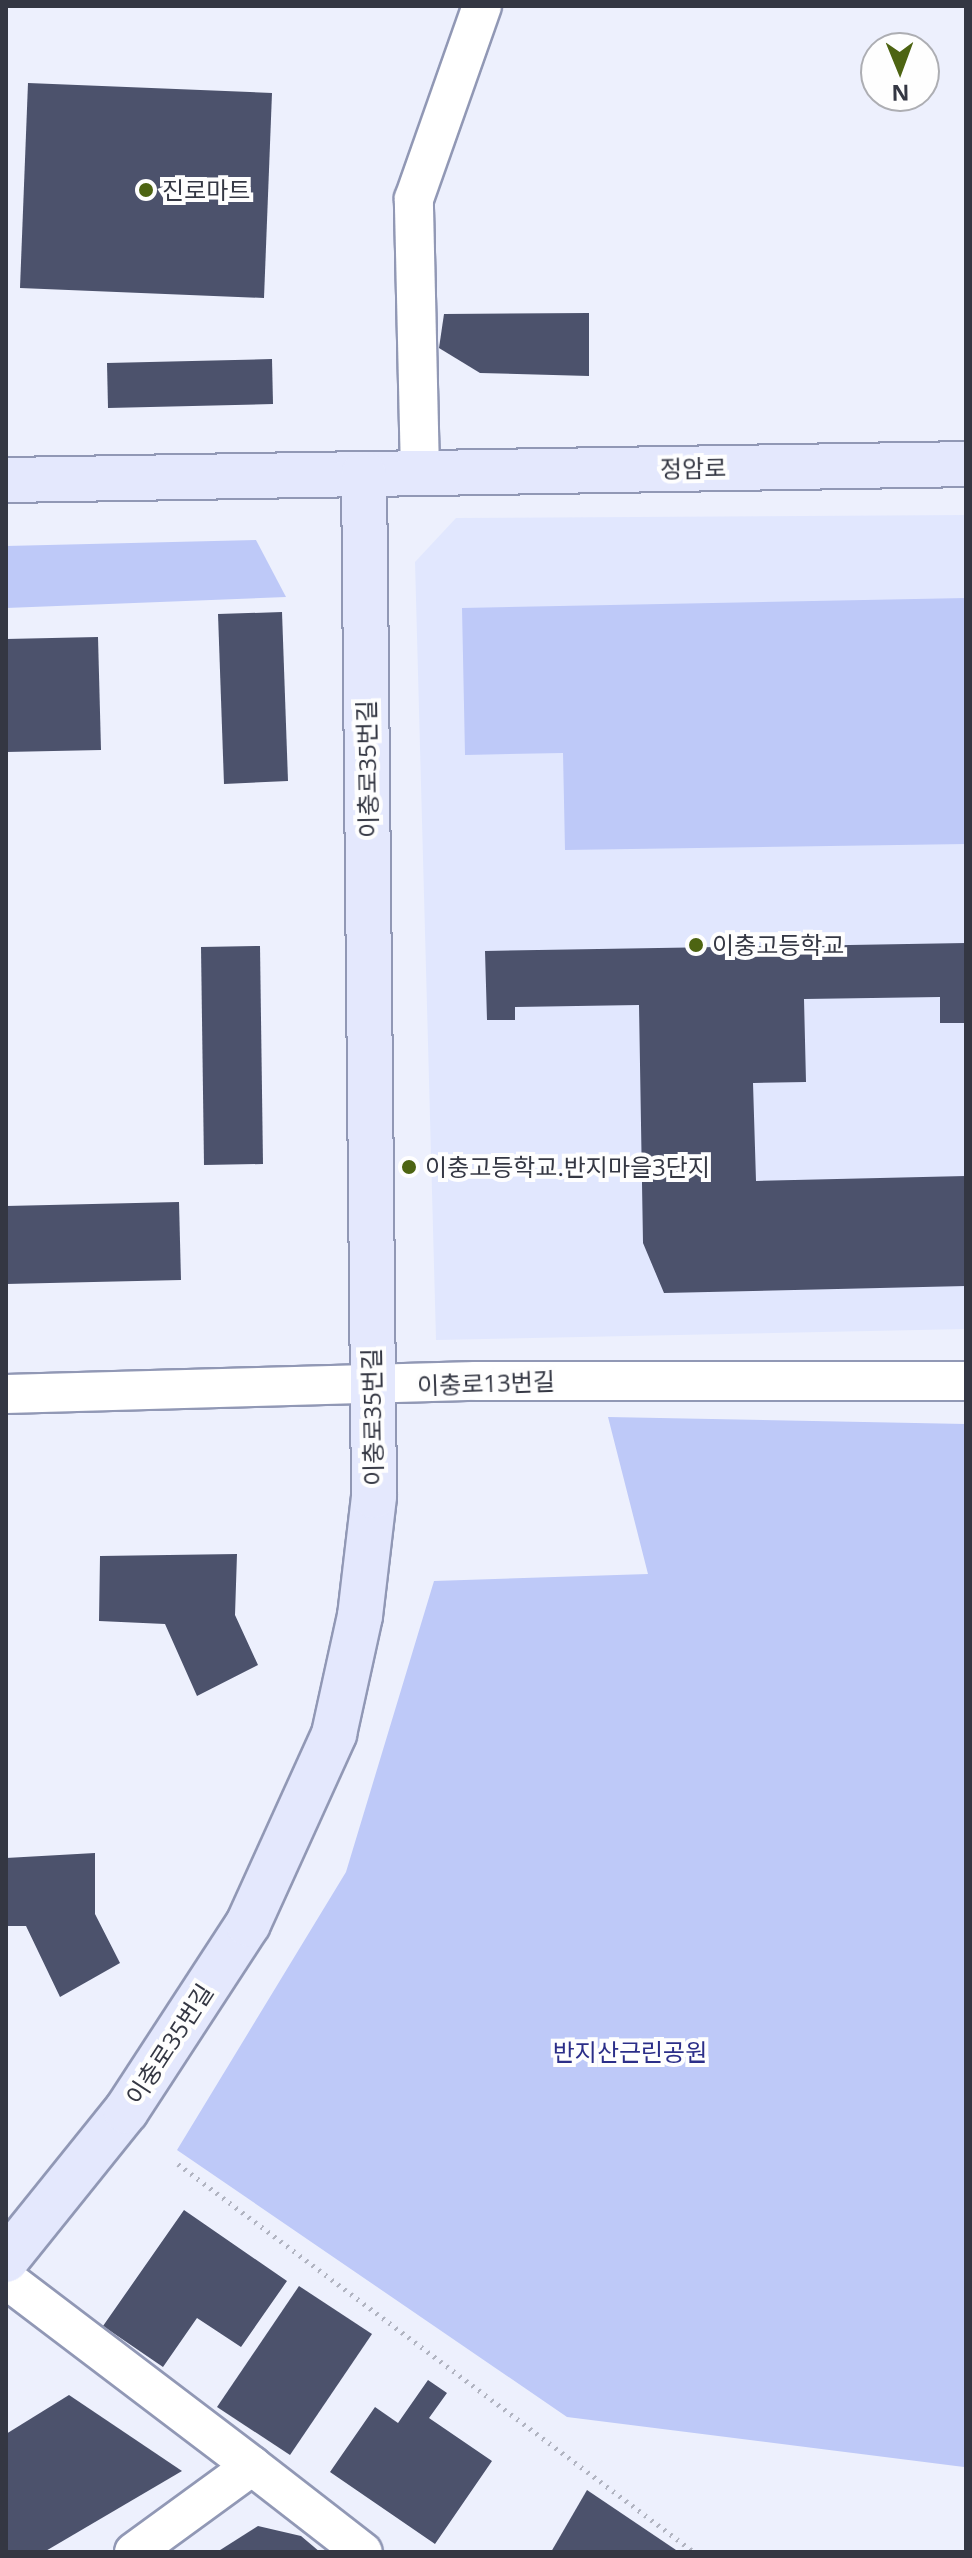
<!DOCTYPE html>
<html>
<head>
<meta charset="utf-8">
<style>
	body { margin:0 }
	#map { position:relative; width:972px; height:2558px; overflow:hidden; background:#edf0fd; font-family:"Open Sans","Noto Sans KR",sans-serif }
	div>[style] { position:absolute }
	.built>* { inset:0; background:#e1e7fe }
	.green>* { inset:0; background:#bec9f8 }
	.building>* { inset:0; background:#4c526c }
	.path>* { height:5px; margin-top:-2.5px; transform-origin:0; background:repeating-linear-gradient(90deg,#b1b4c1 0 2px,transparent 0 8px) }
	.roads { filter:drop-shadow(2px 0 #9198b5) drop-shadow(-2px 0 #9198b5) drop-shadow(0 2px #9198b5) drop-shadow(0 -2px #9198b5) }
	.street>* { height:38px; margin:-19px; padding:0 19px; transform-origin:19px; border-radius:19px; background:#fff }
	.secondary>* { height:44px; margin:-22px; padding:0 22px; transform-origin:22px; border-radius:22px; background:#e4e8fd }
	.dots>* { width:22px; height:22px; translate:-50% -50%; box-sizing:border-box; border:4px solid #fefefe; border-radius:50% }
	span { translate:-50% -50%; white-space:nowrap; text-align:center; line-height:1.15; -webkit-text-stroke:8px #fefefe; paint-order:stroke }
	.poi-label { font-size:24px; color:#343743 }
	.left { translate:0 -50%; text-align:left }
	.street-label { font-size:24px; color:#343743 }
	.park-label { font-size:24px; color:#2b2e88 }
	.frame { position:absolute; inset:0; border:8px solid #343743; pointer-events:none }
	.north { position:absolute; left:860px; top:32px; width:80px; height:80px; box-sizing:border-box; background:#fefefe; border:2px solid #adaeb3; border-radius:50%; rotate:179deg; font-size:22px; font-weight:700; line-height:32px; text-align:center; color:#343743 }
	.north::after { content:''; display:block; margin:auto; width:28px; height:36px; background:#4d6412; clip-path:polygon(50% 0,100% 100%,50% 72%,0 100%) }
</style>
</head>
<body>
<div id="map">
	<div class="built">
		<div style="clip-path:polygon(966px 515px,966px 1329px,436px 1340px,415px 562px,456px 518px)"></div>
	</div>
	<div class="green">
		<div style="clip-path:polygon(256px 540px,286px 597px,6px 608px,6px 546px)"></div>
		<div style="clip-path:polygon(966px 598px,966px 844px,565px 850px,563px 753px,465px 755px,462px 608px)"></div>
		<div style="clip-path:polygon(608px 1417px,966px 1424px,964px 2467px,567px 2417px,177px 2150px,346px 1872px,434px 1581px,648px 1574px)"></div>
	</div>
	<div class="building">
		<div style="clip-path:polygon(28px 83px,272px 93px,264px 298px,20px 288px)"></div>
		<div style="clip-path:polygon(589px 313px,589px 376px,480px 373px,439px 348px,444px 314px)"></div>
		<div style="clip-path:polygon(272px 359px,273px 404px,108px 408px,107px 363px)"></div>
		<div style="clip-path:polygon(282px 612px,288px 781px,224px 784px,218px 614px)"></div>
		<div style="clip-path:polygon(98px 637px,101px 750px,6px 752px,6px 639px)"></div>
		<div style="clip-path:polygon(966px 943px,966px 1023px,940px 1023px,940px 997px,804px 999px,806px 1082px,753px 1083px,756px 1181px,966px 1176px,966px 1286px,664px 1293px,643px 1243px,639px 1005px,515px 1007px,515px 1020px,487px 1020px,485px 951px)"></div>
		<div style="clip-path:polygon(260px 946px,263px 1164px,204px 1165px,201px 947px)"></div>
		<div style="clip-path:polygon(179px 1202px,181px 1280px,6px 1284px,6px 1206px)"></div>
		<div style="clip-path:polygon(237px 1554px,235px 1615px,258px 1665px,197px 1696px,165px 1624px,99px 1621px,100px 1556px)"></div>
		<div style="clip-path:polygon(95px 1853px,95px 1914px,120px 1963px,60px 1997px,26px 1926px,6px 1926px,6px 1858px)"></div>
		<div style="clip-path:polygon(184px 2210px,287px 2281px,241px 2347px,197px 2318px,163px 2367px,103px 2326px)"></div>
		<div style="clip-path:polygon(299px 2286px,372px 2334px,290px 2455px,217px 2407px)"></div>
		<div style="clip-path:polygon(428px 2380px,447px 2393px,429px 2418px,492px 2461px,435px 2544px,330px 2472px,375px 2407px,398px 2423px)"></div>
		<div style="clip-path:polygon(69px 2395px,182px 2471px,44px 2552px,6px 2552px,6px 2434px)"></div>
		<div style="clip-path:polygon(587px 2490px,679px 2552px,551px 2552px)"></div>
		<div style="clip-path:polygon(258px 2526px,301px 2536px,320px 2552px,217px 2552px)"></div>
	</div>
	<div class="path">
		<div style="left:178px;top:2164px;width:646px;rotate:36.94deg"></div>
	</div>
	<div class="roads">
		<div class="street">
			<div style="left:420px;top:472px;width:273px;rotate:-91.3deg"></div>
			<div style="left:414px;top:199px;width:205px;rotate:-70.6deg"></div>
			<div style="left:6px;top:1394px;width:470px;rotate:-1.6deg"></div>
			<div style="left:476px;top:1381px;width:490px"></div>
			<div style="left:6px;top:2279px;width:309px;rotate:37.2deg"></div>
			<div style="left:134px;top:2552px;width:146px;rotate:-36.1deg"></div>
			<div style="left:252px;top:2466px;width:140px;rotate:37.8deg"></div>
		</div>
		<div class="secondary">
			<div style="left:6px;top:480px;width:960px;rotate:-0.95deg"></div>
			<div style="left:6px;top:2260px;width:191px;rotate:-51.2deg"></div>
			<div style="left:126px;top:2111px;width:223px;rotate:-56.9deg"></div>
			<div style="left:248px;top:1924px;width:209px;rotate:-65.6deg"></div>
			<div style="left:334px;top:1734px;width:121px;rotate:-77.6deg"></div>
			<div style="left:360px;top:1616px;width:121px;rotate:-83.3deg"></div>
			<div style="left:374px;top:1496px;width:1022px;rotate:-90.56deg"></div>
		</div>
	</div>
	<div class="dots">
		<div style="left:146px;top:190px;background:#4d6412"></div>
		<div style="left:696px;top:945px;background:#4d6412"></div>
		<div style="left:409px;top:1167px;background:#4d6412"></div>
	</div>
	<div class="poi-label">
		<span class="left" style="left:162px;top:190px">진로마트</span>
		<span class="left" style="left:712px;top:945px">이충고등학교</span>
		<span class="left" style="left:425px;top:1167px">이충고등학교.반지마을3단지</span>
	</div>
	<div class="street-label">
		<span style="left:693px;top:468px;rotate:-1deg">정암로</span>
		<span style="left:367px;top:769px;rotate:-91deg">이충로35번길</span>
		<span style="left:486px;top:1383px;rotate:-2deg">이충로13번길</span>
		<span style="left:372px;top:1417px;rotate:-91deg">이충로35번길</span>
		<span style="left:169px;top:2044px;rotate:-57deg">이충로35번길</span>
	</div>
	<div class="park-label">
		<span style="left:630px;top:2052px">반지산근린공원</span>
	</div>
	<div class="frame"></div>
	<div class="north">N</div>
</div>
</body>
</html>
